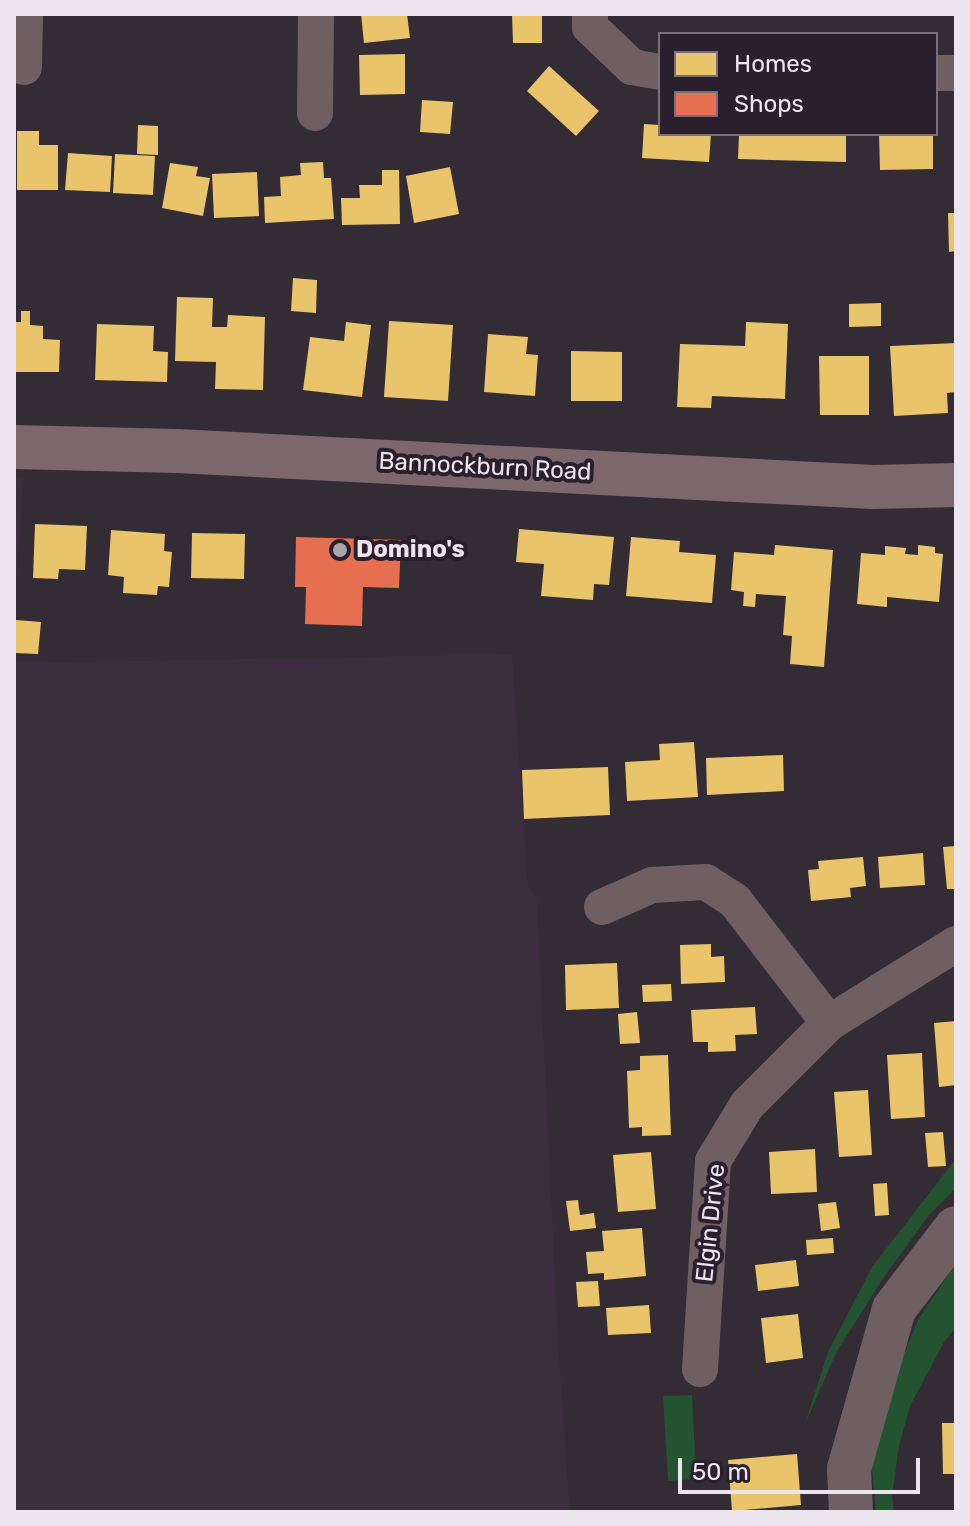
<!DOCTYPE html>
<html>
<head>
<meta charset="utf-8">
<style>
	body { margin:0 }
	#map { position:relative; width:970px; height:1526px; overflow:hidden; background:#332c34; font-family:Rubik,sans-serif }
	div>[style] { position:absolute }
	.built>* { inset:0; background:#3b2c3e }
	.green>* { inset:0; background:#235331 }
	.homes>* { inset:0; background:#e9c46a }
	.shops>* { inset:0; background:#e76f51 }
	.minor>* { height:36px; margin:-18px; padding:0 18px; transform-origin:18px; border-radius:18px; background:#6f5f63 }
	.tertiary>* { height:44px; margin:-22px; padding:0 22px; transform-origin:22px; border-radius:22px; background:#6f5f63 }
	.primary>* { height:44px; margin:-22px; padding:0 22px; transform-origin:22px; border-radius:22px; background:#7c676c }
	.dots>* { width:22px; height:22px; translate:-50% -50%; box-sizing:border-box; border:4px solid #2b1f2d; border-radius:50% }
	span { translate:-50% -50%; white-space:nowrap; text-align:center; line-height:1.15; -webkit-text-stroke:8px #2b1f2d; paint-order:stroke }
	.street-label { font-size:24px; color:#ede5ee }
	.poi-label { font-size:24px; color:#ede5ee; font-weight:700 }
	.left { translate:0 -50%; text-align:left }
	.frame { position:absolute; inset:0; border:16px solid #ede5ee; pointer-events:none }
	.legend { position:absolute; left:658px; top:32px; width:280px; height:104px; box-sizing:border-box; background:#2b1f2d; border:2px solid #796e7a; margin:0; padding:10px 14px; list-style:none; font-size:24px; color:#ede5ee }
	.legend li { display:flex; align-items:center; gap:16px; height:40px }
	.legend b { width:40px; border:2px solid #796e7a }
	.scale { position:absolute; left:678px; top:1458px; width:242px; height:36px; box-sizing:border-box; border:4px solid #ede5ee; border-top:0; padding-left:10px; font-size:24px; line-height:28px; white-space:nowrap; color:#ede5ee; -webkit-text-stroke:6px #2b1f2d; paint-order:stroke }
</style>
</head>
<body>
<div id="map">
	<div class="built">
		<div style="clip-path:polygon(14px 479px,24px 479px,14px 609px)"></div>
		<div style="clip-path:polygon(512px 654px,528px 885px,537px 900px,558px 1339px,570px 1512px,14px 1512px,14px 663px)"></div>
	</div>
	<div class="green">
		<div style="clip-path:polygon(956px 1159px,956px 1188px,929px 1215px,884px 1277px,837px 1351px,805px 1424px,828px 1352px,872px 1267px)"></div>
		<div style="clip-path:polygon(956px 1263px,956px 1328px,944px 1342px,910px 1406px,899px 1446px,892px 1496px,894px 1512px,876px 1512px,872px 1467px,887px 1396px,918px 1320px)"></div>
		<div style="clip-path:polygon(692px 1395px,696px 1479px,668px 1481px,663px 1396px)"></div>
	</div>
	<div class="homes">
		<div style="clip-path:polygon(361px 14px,407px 14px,410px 38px,364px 43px)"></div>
		<div style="clip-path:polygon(512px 14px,542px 14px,542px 43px,513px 43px)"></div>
		<div style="clip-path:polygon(405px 54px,405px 94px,360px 95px,359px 55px)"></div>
		<div style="clip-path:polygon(549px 66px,599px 111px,576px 136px,527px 91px)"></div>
		<div style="clip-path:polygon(422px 100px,453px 102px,450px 134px,420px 132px)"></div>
		<div style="clip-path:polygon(644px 124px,660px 125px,660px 134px,711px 134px,709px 162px,642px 158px)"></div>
		<div style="clip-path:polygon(138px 125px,158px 126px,158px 155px,137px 154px)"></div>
		<div style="clip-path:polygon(17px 131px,39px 131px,39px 145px,58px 145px,58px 190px,17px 190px)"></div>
		<div style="clip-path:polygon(739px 134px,846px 134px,846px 162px,738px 159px)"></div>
		<div style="clip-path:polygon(879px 134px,933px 134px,933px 169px,880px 170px)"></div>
		<div style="clip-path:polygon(68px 153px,112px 156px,110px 192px,65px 190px)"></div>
		<div style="clip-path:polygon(115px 154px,155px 156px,153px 195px,113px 193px)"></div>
		<div style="clip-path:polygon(323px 162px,324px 178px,331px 178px,334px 219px,265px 223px,264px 197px,281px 196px,280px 177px,301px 175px,300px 163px)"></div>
		<div style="clip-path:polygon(170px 163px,198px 167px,196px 176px,210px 178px,203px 216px,162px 208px)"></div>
		<div style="clip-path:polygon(450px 167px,459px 214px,414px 223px,406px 176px)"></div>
		<div style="clip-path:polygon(382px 170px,399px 170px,400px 224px,342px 225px,341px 198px,360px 198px,359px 185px,382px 185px)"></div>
		<div style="clip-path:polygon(257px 172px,259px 216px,214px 218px,212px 174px)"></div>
		<div style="clip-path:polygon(948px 213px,956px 213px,956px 251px,949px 252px)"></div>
		<div style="clip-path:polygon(293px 278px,317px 280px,316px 313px,291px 311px)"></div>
		<div style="clip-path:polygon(177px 297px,213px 298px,212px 327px,227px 327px,228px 315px,265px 317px,263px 390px,215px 389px,216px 362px,175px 361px)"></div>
		<div style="clip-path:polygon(881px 303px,881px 326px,849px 327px,849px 304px)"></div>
		<div style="clip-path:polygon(21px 311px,30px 311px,30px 325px,43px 326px,43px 339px,60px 340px,59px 372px,14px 372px,14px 322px,21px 322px)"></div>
		<div style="clip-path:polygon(389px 321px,453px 325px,448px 401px,384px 397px)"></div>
		<div style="clip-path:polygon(346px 322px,371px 325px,362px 397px,303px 390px,310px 337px,344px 341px)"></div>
		<div style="clip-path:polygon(746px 322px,788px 324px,785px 399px,712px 396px,711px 408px,677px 407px,680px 344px,745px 346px)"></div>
		<div style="clip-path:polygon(97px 324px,154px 326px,153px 351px,168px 352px,167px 382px,95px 380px)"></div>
		<div style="clip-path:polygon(488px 334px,528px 337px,526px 354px,538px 355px,535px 396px,484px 392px)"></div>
		<div style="clip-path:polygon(956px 343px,956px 392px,947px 393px,948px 413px,894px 416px,890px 346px)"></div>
		<div style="clip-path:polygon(571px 351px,622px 352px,622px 401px,571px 401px)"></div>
		<div style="clip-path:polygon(819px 356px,869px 356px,869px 415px,820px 415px)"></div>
		<div style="clip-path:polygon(35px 524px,87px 526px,85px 570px,59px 569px,58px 579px,33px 578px)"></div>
		<div style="clip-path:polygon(519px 529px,614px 537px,609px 585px,594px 584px,593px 600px,541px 596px,544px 564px,516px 562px)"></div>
		<div style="clip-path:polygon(111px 530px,165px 534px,164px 551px,172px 552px,169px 587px,158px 586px,157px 595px,123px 593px,124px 577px,108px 575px)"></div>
		<div style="clip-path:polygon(192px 533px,245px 534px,244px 579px,191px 578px)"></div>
		<div style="clip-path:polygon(631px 537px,680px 541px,679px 552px,716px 555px,712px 603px,626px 596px)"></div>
		<div style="clip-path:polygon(775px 545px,833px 550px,824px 667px,790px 664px,792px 636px,783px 635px,786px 596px,756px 594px,755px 607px,743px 606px,744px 592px,731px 590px,734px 552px,774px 555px)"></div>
		<div style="clip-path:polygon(918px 545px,935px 547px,935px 553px,943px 554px,939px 602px,887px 597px,887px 607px,857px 604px,861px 553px,885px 555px,885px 546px,906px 548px,905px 554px,918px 555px)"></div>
		<div style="clip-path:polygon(16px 620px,41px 622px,38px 654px,14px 653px)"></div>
		<div style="clip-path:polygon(694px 742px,698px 797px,627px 801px,625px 762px,660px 760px,659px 744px)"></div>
		<div style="clip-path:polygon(783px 755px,784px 791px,707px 795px,706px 758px)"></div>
		<div style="clip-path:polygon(608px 767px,610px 815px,524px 819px,522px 770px)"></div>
		<div style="clip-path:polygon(956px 846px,956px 889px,947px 889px,943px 847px)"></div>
		<div style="clip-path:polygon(923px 853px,925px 885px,880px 888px,878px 857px)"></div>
		<div style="clip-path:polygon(863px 857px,866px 886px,850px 888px,851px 897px,811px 901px,808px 870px,819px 869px,818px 861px)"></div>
		<div style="clip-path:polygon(711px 944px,711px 957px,724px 956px,725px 982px,681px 984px,680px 945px)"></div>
		<div style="clip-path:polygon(617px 963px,619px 1008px,566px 1010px,565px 965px)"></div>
		<div style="clip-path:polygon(671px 984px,672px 1001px,643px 1002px,642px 985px)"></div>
		<div style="clip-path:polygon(755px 1007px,757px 1034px,735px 1035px,736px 1051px,708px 1052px,708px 1042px,693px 1042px,691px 1010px)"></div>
		<div style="clip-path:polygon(637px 1012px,640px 1043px,620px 1044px,618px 1014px)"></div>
		<div style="clip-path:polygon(956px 1021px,956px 1085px,939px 1087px,934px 1023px)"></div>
		<div style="clip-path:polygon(922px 1053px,925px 1117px,891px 1119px,887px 1055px)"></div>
		<div style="clip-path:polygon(668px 1055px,671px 1135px,642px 1136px,642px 1127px,629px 1128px,627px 1071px,640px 1070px,640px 1056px)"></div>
		<div style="clip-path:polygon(868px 1090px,872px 1155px,839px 1157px,834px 1092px)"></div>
		<div style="clip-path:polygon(943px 1132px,946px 1166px,928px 1167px,925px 1133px)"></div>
		<div style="clip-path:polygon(815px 1149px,817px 1192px,771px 1194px,769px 1152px)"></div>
		<div style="clip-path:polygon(651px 1152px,656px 1209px,618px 1212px,613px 1155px)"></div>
		<div style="clip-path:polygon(887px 1183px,889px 1215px,875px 1216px,873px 1184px)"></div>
		<div style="clip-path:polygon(578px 1200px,580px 1215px,594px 1213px,596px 1228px,570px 1231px,566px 1201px)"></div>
		<div style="clip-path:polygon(836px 1202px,840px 1228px,821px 1231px,818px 1204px)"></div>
		<div style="clip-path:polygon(642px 1228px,646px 1276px,604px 1280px,604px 1273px,588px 1274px,586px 1252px,604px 1251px,602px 1231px)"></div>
		<div style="clip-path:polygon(833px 1238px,834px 1253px,807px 1255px,806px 1240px)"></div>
		<div style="clip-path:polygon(796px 1260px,799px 1286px,758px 1291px,755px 1265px)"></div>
		<div style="clip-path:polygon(598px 1281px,600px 1306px,578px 1307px,576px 1282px)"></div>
		<div style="clip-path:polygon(649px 1305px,651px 1333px,608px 1335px,606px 1308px)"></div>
		<div style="clip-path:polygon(798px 1314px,803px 1358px,766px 1363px,761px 1318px)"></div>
		<div style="clip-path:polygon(942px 1423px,956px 1423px,956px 1474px,943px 1474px)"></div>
		<div style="clip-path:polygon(797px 1454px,801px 1505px,732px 1511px,728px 1460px)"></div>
	</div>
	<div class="shops">
		<div style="clip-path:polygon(296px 537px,401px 540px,399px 588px,363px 587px,362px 626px,305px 624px,306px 587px,295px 587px)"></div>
	</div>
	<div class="minor">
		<div style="left:590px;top:14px;width:13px;rotate:90deg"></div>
		<div style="left:590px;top:27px;width:58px;rotate:43.6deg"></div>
		<div style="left:632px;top:67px;width:28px;rotate:10deg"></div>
		<div style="left:24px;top:67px;width:53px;rotate:-88.9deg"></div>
		<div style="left:936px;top:73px;width:20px"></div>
		<div style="left:315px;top:113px;width:99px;rotate:-89.4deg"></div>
		<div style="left:602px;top:907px;width:55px;rotate:-23.7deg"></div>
		<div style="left:652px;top:885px;width:54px;rotate:-3.2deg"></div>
		<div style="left:706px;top:882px;width:35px;rotate:33deg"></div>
		<div style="left:735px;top:901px;width:154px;rotate:52.4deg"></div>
		<div style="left:700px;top:1369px;width:208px;rotate:-86.4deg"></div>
		<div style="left:713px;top:1161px;width:66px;rotate:-58.7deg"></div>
		<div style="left:747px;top:1105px;width:116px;rotate:-45deg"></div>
		<div style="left:829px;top:1023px;width:150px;rotate:-31.9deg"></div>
	</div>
	<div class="tertiary">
		<div style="left:851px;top:1512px;width:43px;rotate:-92.7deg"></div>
		<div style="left:849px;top:1469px;width:166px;rotate:-74.3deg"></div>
		<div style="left:894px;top:1309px;width:102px;rotate:-52.6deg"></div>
	</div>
	<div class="primary">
		<div style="left:14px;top:447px;width:163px;rotate:1.4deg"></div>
		<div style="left:177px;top:451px;width:697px;rotate:2.96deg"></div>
		<div style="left:873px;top:487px;width:83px;rotate:-1.4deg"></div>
	</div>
	<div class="dots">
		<div style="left:340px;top:550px;background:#aca4ad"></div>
	</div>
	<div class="street-label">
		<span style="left:485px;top:467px;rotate:3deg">Bannockburn Road</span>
		<span style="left:711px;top:1223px;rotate:-84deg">Elgin Drive</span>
	</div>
	<div class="poi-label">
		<span class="left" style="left:356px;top:550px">Domino's</span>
	</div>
	<div class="frame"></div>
	<ul class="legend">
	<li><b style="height:22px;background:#e9c46a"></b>Homes</li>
	<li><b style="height:22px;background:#e76f51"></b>Shops</li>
	</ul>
	<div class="scale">50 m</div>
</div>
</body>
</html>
